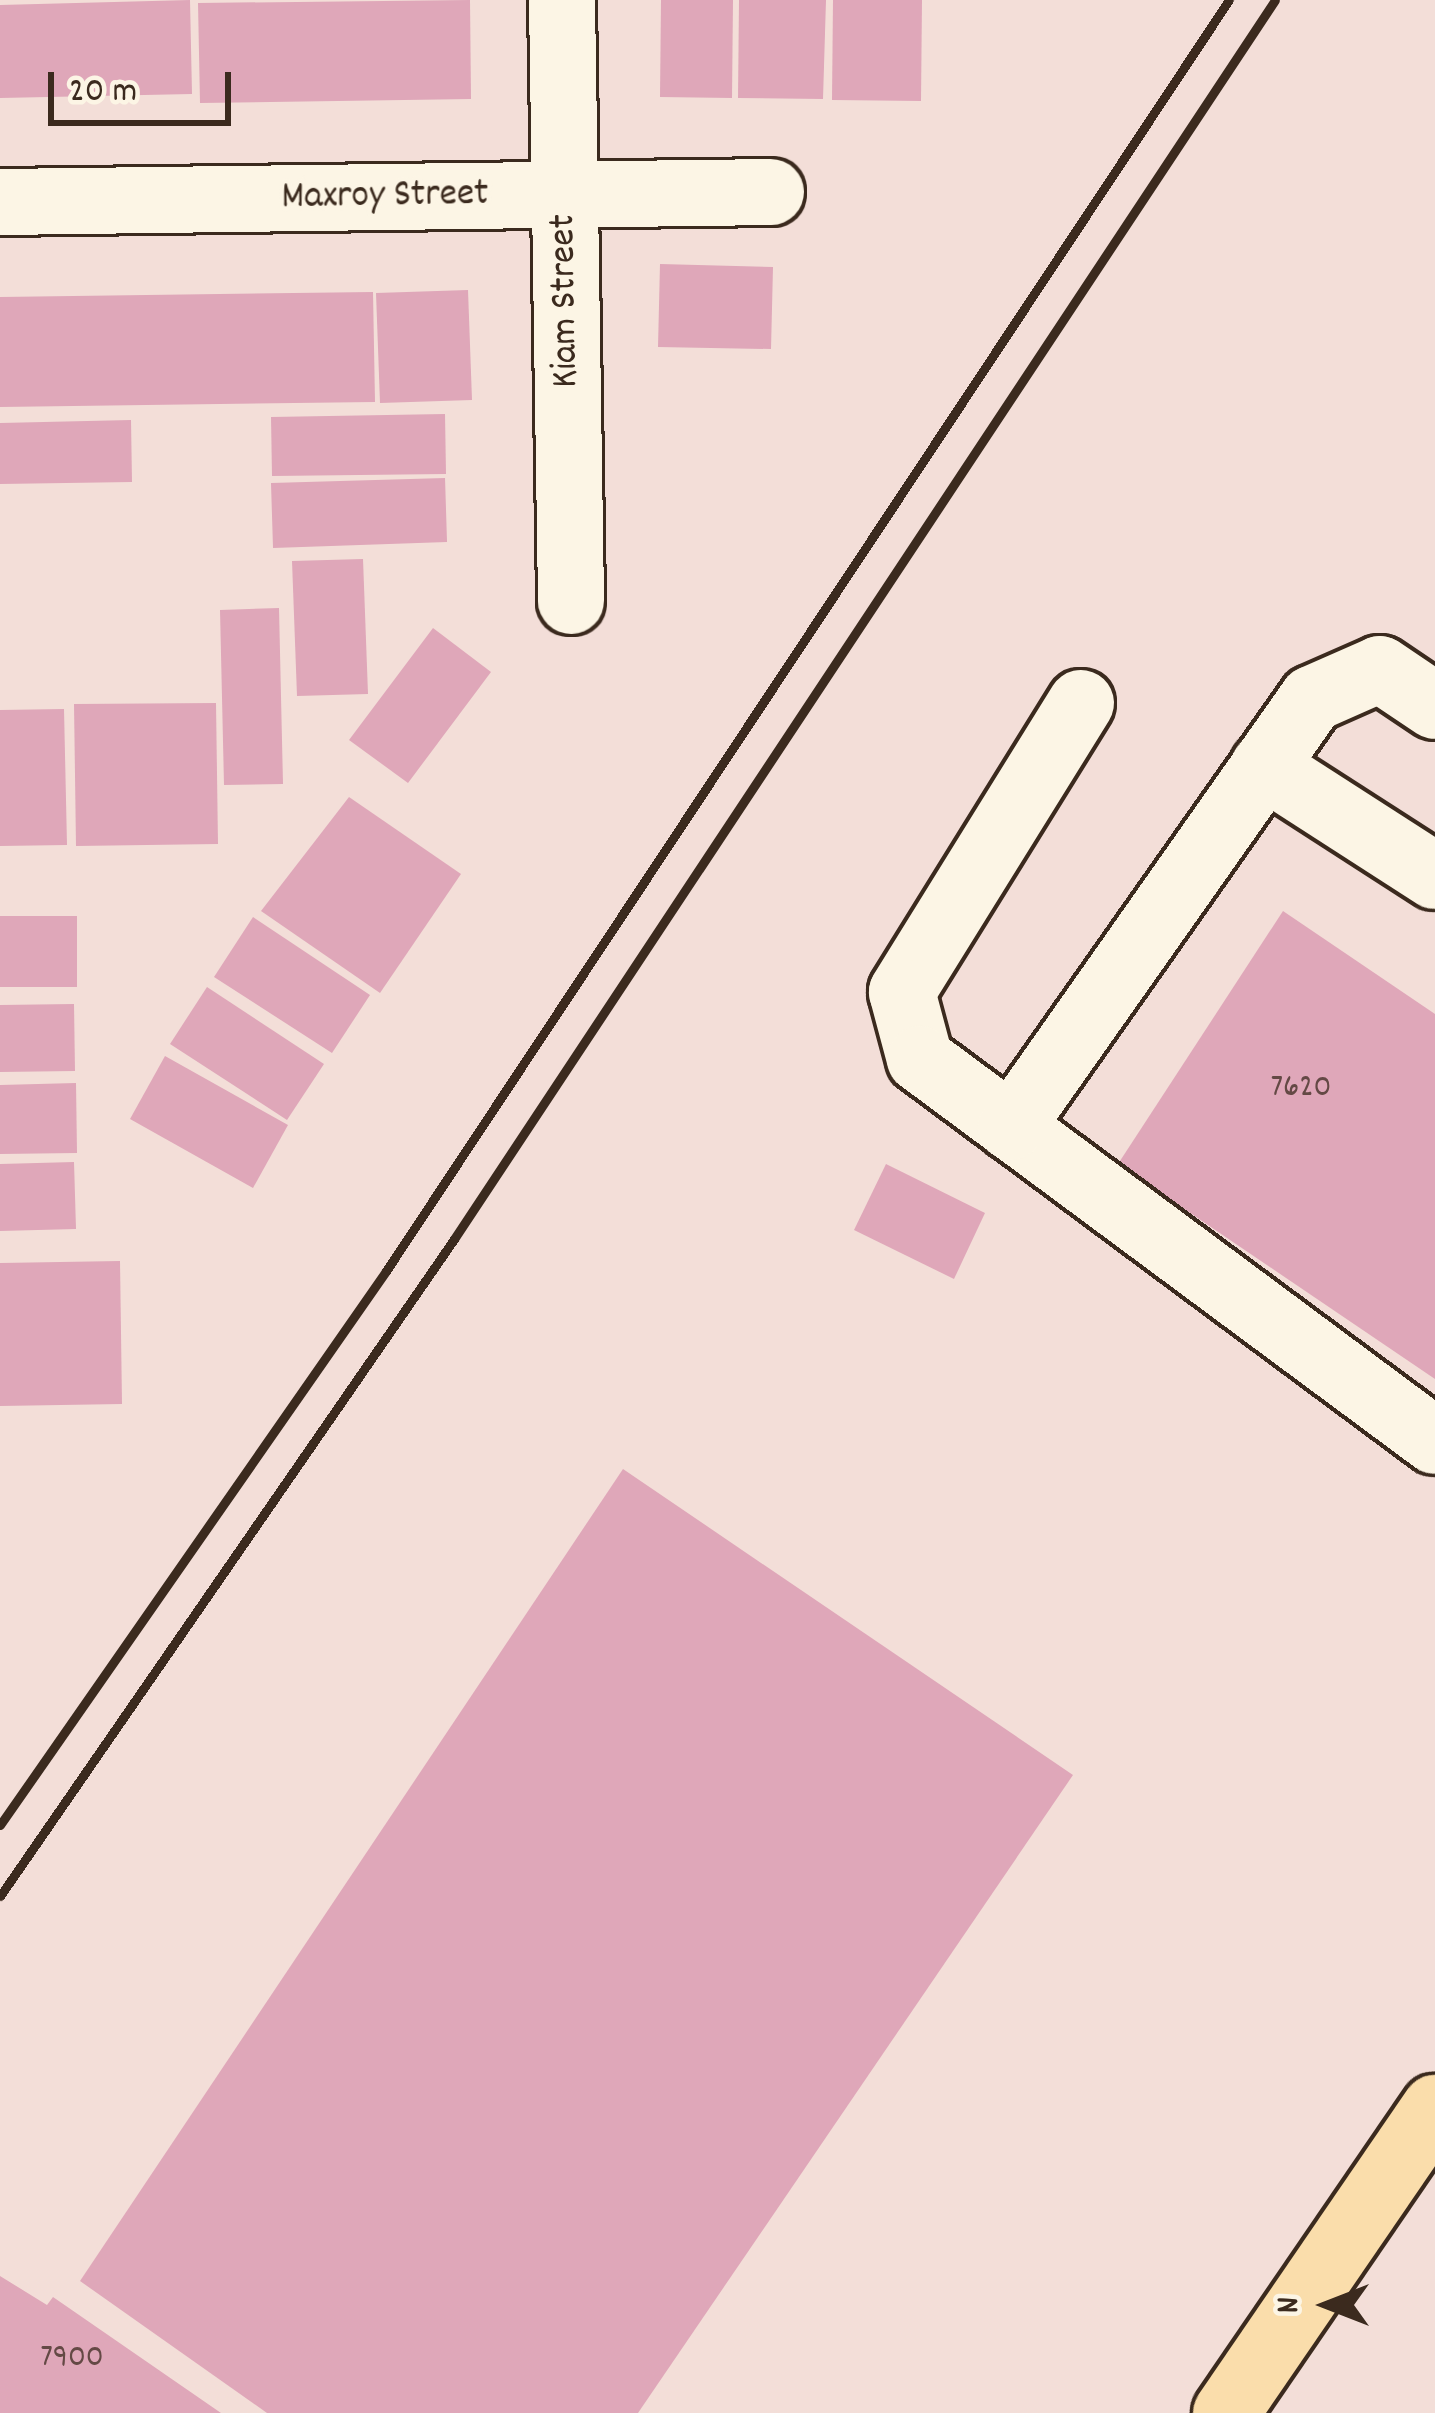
<!DOCTYPE html>
<html>
<head>
<meta charset="utf-8">
<style>
	body { margin:0 }
	#map { position:relative; width:1435px; height:2413px; overflow:hidden; background:#f3ded8; font-family:Dekko,sans-serif }
	div>[style] { position:absolute }
	.building>* { inset:0; background:#dfa7b9 }
	.roads { filter:drop-shadow(3px 0 #3b2a1e) drop-shadow(-3px 0 #3b2a1e) drop-shadow(0 3px #3b2a1e) drop-shadow(0 -3px #3b2a1e) }
	.minor>* { height:66px; margin:-33px; padding:0 33px; transform-origin:33px; border-radius:33px; background:#fcf5e5 }
	.major>* { height:66px; margin:-33px; padding:0 33px; transform-origin:33px; border-radius:33px; background:#faddab }
	.rail>* { height:9px; margin:-4.5px; padding:0 4.5px; transform-origin:4.5px; border-radius:4.5px; background:#3b2a1e }
	span { translate:-50% -50%; white-space:nowrap; text-align:center; line-height:1.15; -webkit-text-stroke:9px #fcf5e5; paint-order:stroke }
	.number-label { font-size:33px; color:#644945 }
	.number-label span { -webkit-text-stroke-width:0 }
	.street-label { font-size:39px; color:#3b2a1e }
	.north { position:absolute; left:1267px; top:2245px; width:120px; height:120px; -webkit-text-stroke:9px #fcf5e5; paint-order:stroke; rotate:270deg; font-size:33px; font-weight:700; line-height:48px; text-align:center; color:#3b2a1e }
	.north::after { content:''; display:block; margin:auto; width:42px; height:54px; background:#3b2a1e; clip-path:polygon(50% 0,100% 100%,50% 72%,0 100%) }
	.scale { position:absolute; left:48px; top:72px; width:183px; height:54px; box-sizing:border-box; border:6px solid #3b2a1e; border-top:0; padding-left:15px; font-size:36px; line-height:42px; white-space:nowrap; color:#3b2a1e; -webkit-text-stroke:9px #fcf5e5; paint-order:stroke }
</style>
</head>
<body>
<div id="map">
	<div class="building">
		<div style="clip-path:polygon(190px 0,192px 94px,0 98px,0 5px)"></div>
		<div style="clip-path:polygon(470px 0,471px 99px,200px 103px,198px 3px)"></div>
		<div style="clip-path:polygon(661px 0,733px 0,732px 98px,660px 97px)"></div>
		<div style="clip-path:polygon(739px 0,826px 0,823px 99px,738px 98px)"></div>
		<div style="clip-path:polygon(833px 0,922px 0,921px 101px,832px 100px)"></div>
		<div style="clip-path:polygon(660px 264px,773px 267px,771px 349px,658px 347px)"></div>
		<div style="clip-path:polygon(468px 290px,472px 400px,380px 403px,376px 293px)"></div>
		<div style="clip-path:polygon(373px 292px,375px 402px,0 407px,0 297px)"></div>
		<div style="clip-path:polygon(445px 414px,446px 474px,272px 476px,271px 417px)"></div>
		<div style="clip-path:polygon(131px 420px,132px 482px,0 484px,0 423px)"></div>
		<div style="clip-path:polygon(445px 478px,447px 542px,273px 548px,271px 483px)"></div>
		<div style="clip-path:polygon(363px 559px,368px 694px,297px 696px,292px 561px)"></div>
		<div style="clip-path:polygon(279px 608px,283px 784px,224px 785px,220px 610px)"></div>
		<div style="clip-path:polygon(433px 628px,491px 672px,408px 783px,349px 740px)"></div>
		<div style="clip-path:polygon(216px 703px,218px 844px,76px 846px,74px 704px)"></div>
		<div style="clip-path:polygon(64px 709px,67px 845px,0 846px,0 710px)"></div>
		<div style="clip-path:polygon(349px 797px,461px 874px,380px 993px,261px 911px)"></div>
		<div style="clip-path:polygon(1283px 911px,1435px 1014px,1435px 1379px,1118px 1164px)"></div>
		<div style="clip-path:polygon(0 916px,77px 916px,77px 987px,0 987px)"></div>
		<div style="clip-path:polygon(253px 917px,370px 995px,332px 1053px,214px 977px)"></div>
		<div style="clip-path:polygon(207px 987px,324px 1064px,287px 1120px,170px 1044px)"></div>
		<div style="clip-path:polygon(74px 1004px,75px 1071px,0 1072px,0 1005px)"></div>
		<div style="clip-path:polygon(165px 1056px,288px 1125px,253px 1188px,130px 1119px)"></div>
		<div style="clip-path:polygon(76px 1083px,77px 1153px,0 1154px,0 1085px)"></div>
		<div style="clip-path:polygon(74px 1162px,76px 1229px,0 1231px,0 1164px)"></div>
		<div style="clip-path:polygon(886px 1164px,985px 1213px,954px 1279px,854px 1230px)"></div>
		<div style="clip-path:polygon(120px 1261px,122px 1404px,0 1406px,0 1263px)"></div>
		<div style="clip-path:polygon(623px 1469px,1073px 1775px,638px 2413px,267px 2413px,80px 2281px)"></div>
		<div style="clip-path:polygon(0 2276px,47px 2305px,53px 2297px,221px 2413px,0 2413px)"></div>
	</div>
	<div class="roads">
		<div class="minor">
			<div style="left:562px;top:0;width:601px;rotate:89.14deg"></div>
			<div style="left:0;top:202px;width:771px;rotate:-0.74deg"></div>
			<div style="left:1081px;top:703px;width:340px;rotate:121.8deg"></div>
			<div style="left:902px;top:992px;width:69px;rotate:75deg"></div>
			<div style="left:920px;top:1059px;width:641px;rotate:36.57deg"></div>
			<div style="left:1264px;top:766px;width:203px;rotate:32.8deg"></div>
			<div style="left:1011px;top:1127px;width:523px;rotate:-54.88deg"></div>
			<div style="left:1312px;top:699px;width:74px;rotate:-23.8deg"></div>
			<div style="left:1380px;top:669px;width:66px;rotate:33.9deg"></div>
		</div>
		<div class="major">
			<div style="left:1226px;top:2413px;width:370px;rotate:-55.6deg"></div>
		</div>
	</div>
	<div class="rail">
		<div style="left:0;top:1825px;width:675px;rotate:-55.13deg"></div>
		<div style="left:386px;top:1271px;width:1525px;rotate:-56.45deg"></div>
		<div style="left:0;top:1896px;width:799px;rotate:-55.35deg"></div>
		<div style="left:454px;top:1239px;width:1486px;rotate:-56.47deg"></div>
	</div>
	<div class="number-label">
		<span style="left:1301px;top:1089px">7620</span>
		<span style="left:72px;top:2359px">7900</span>
	</div>
	<div class="street-label">
		<span style="left:385px;top:198px;rotate:-1deg">Maxroy Street</span>
		<span style="left:567px;top:301px;rotate:-91deg">Kiam Street</span>
	</div>
	<div class="north">N</div>
	<div class="scale">20 m</div>
</div>
</body>
</html>
